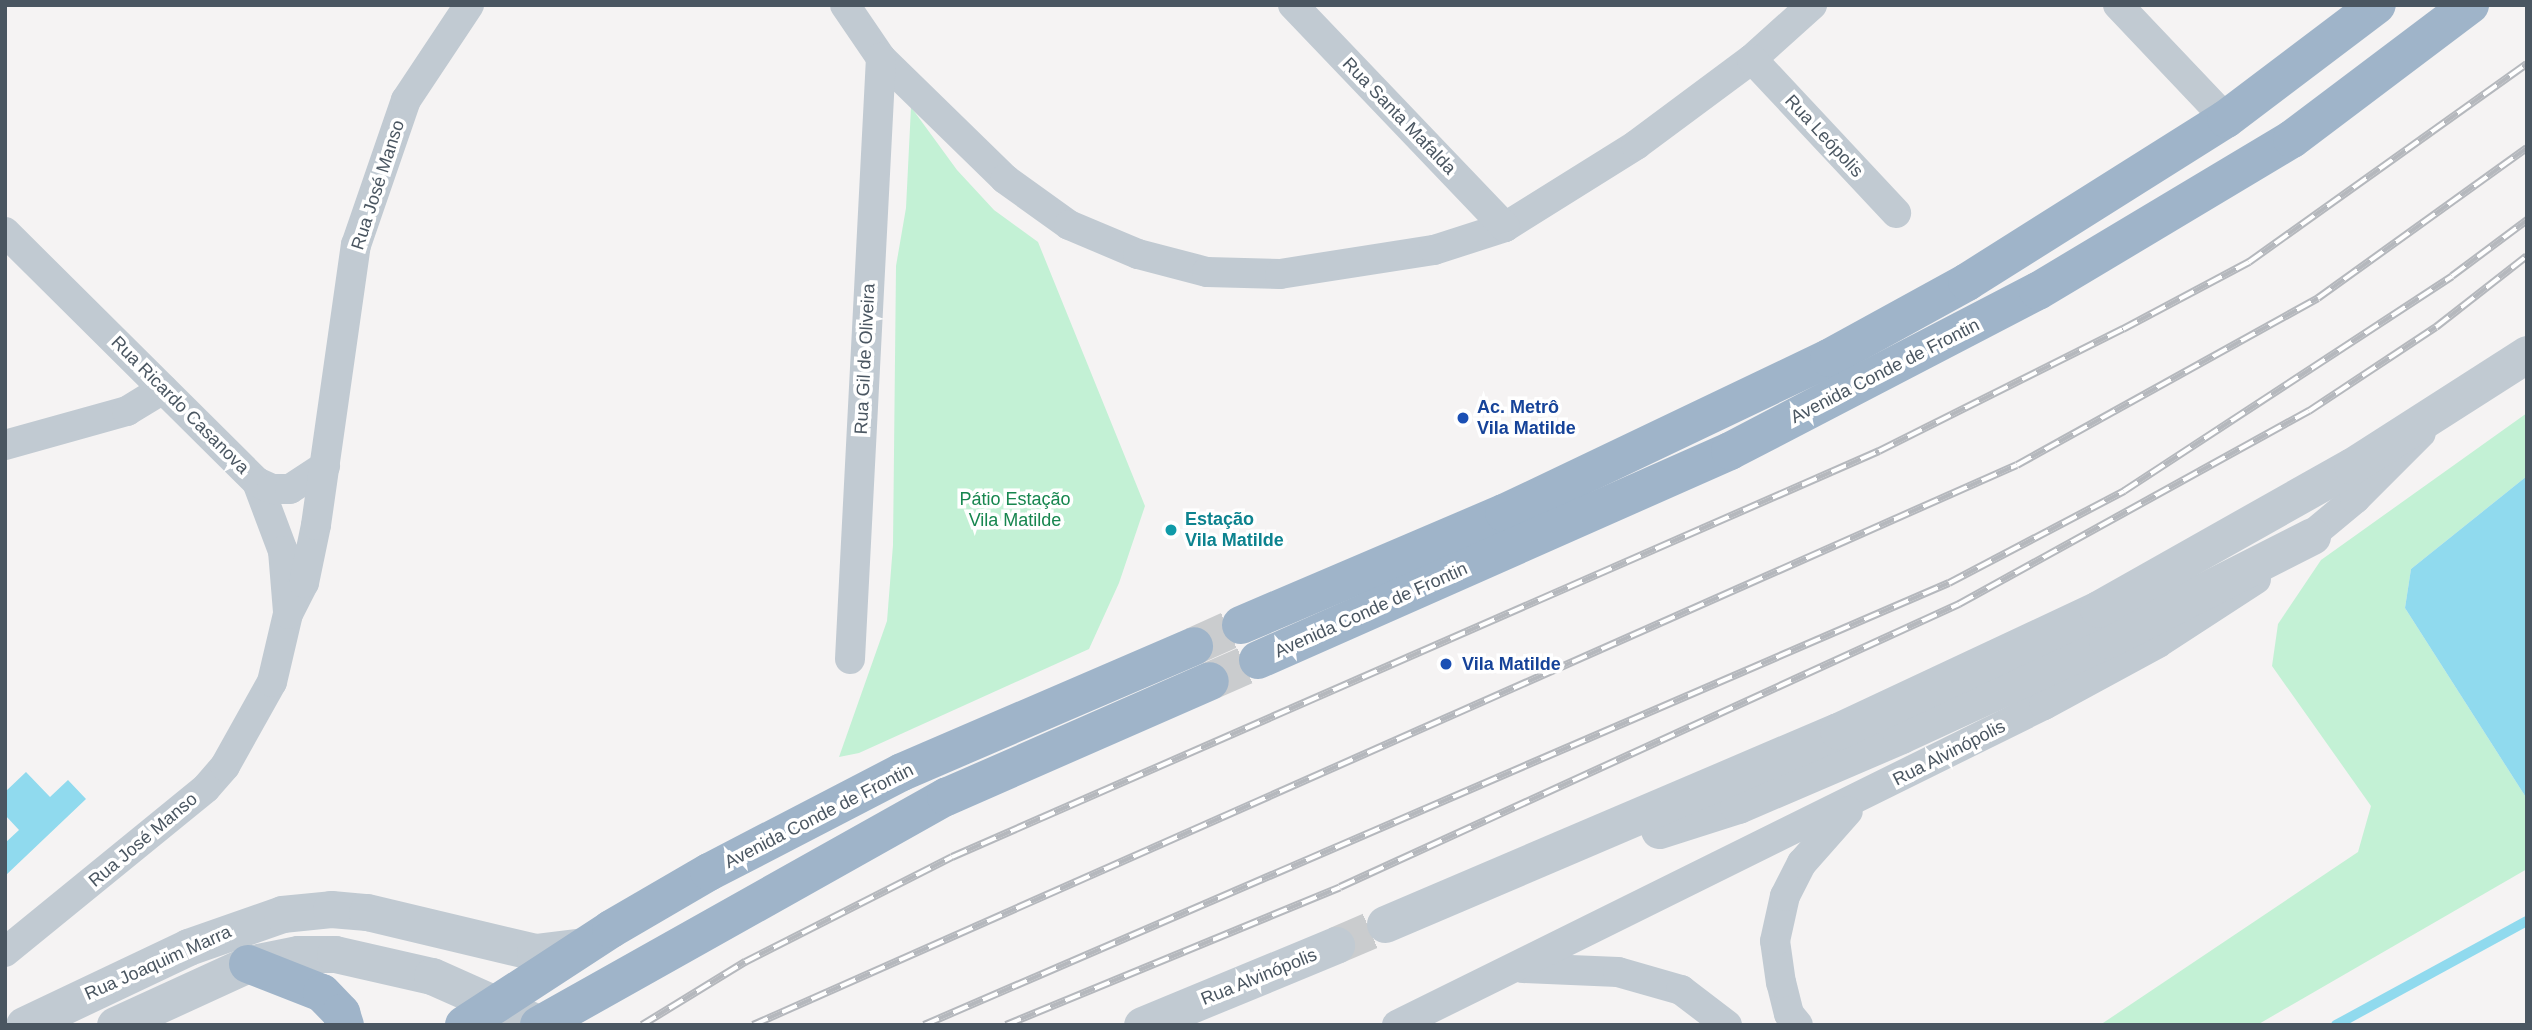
<!DOCTYPE html>
<html>
<head>
<meta charset="utf-8">
<style>
	body { margin:0 }
	#map { position:relative; width:2532px; height:1030px; overflow:hidden; background:#f5f3f3; font-family:Helvetica,sans-serif }
	div>[style] { position:absolute }
	.green>* { inset:0; background:#c3f1d5 }
	.water>* { inset:0; background:#90daee }
	.stream>* { height:10px; margin:-5px; padding:0 5px; transform-origin:5px; border-radius:5px; background:#90daee }
	.tertiary-tunnel>* { height:37px; margin-top:-18.5px; transform-origin:0; background:repeating-linear-gradient(90deg,#caccce 0 37px,transparent 0 55px) }
	.trunk-tunnel>* { height:38px; margin-top:-19px; transform-origin:0; background:repeating-linear-gradient(90deg,#caccce 0 38px,transparent 0 57px) }
	.minor>* { height:30px; margin:-15px; padding:0 15px; transform-origin:15px; border-radius:15px; background:#c1cad2 }
	.tertiary>* { height:37px; margin:-18.5px; padding:0 18.5px; transform-origin:18.5px; border-radius:18.5px; background:#c1cad2 }
	.trunk>* { height:38px; margin:-19px; padding:0 19px; transform-origin:19px; border-radius:19px; background:#9fb4c9 }
	.rail>* { height:8px; margin-top:-4px; transform-origin:0; background:repeating-linear-gradient(90deg,#fff 0 16px,#b5b8bd 0 32px); box-sizing:border-box; border-block:2px solid #b5b8bd }
	.dots>* { width:19px; height:19px; translate:-50% -50%; box-sizing:border-box; border:4px solid #fff; border-radius:50% }
	span { translate:-50% -50%; white-space:nowrap; text-align:center; line-height:1.15; -webkit-text-stroke:7px #fff; paint-order:stroke }
	.street-label { font-size:18px; color:#4a5661 }
	.transit-label { font-size:18px; color:#164399; font-weight:700 }
	.left { translate:0 -50%; text-align:left }
	.park-label { font-size:18px; color:#17864f }
	.culture-label { font-size:18px; color:#0d838f; font-weight:700 }
	.frame { position:absolute; inset:0; border:7px solid #4a5661; pointer-events:none }
</style>
</head>
<body>
<div id="map">
	<div class="green">
		<div style="clip-path:polygon(911px 107px,957px 170px,994px 210px,1038px 242px,1145px 506px,1119px 583px,1089px 649px,859px 753px,839px 757px,887px 621px,893px 545px,896px 266px,906px 208px)"></div>
		<div style="clip-path:polygon(2527px 413px,2527px 476px,2411px 569px,2405px 608px,2527px 799px,2527px 869px,2257px 1025px,2100px 1025px,2358px 852px,2371px 806px,2272px 666px,2278px 624px,2321px 560px)"></div>
	</div>
	<div class="water">
		<div style="clip-path:polygon(2527px 476px,2527px 799px,2405px 608px,2411px 569px)"></div>
		<div style="clip-path:polygon(26px 772px,50px 797px,68px 780px,86px 799px,5px 876px,5px 843px,19px 830px,5px 815px,5px 792px)"></div>
	</div>
	<div class="stream">
		<div style="left:2336px;top:1025px;width:217px;rotate:-28.6deg"></div>
	</div>
	<div class="tertiary-tunnel">
		<div style="left:1336px;top:945px;width:53px;rotate:-23.2deg"></div>
	</div>
	<div class="trunk-tunnel">
		<div style="left:1194px;top:646px;width:51px;rotate:-24.1deg"></div>
		<div style="left:1210px;top:681px;width:52px;rotate:-23.6deg"></div>
	</div>
	<div class="minor">
		<div style="left:845px;top:5px;width:64px;rotate:55.8deg"></div>
		<div style="left:881px;top:58px;width:173px;rotate:44.3deg"></div>
		<div style="left:1005px;top:179px;width:79px;rotate:35.7deg"></div>
		<div style="left:1069px;top:225px;width:75px;rotate:22.8deg"></div>
		<div style="left:1138px;top:254px;width:71px;rotate:14.6deg"></div>
		<div style="left:1207px;top:272px;width:73px;rotate:1.6deg"></div>
		<div style="left:1280px;top:274px;width:156px;rotate:-8.9deg"></div>
		<div style="left:1434px;top:250px;width:75px;rotate:-17.9deg"></div>
		<div style="left:1505px;top:227px;width:155px;rotate:-32deg"></div>
		<div style="left:1636px;top:145px;width:144px;rotate:-36.6deg"></div>
		<div style="left:1752px;top:59px;width:81px;rotate:-42deg"></div>
		<div style="left:1293px;top:5px;width:307px;rotate:46.3deg"></div>
		<div style="left:2118px;top:5px;width:157px;rotate:46.5deg"></div>
		<div style="left:1752px;top:59px;width:211px;rotate:46.9deg"></div>
		<div style="left:5px;top:232px;width:355px;rotate:44.8deg"></div>
		<div style="left:257px;top:482px;width:74px;rotate:69.4deg"></div>
		<div style="left:283px;top:551px;width:61px;rotate:85.3deg"></div>
		<div style="left:5px;top:445px;width:127px;rotate:-15.6deg"></div>
		<div style="left:127px;top:411px;width:42px;rotate:-31.4deg"></div>
		<div style="left:257px;top:482px;width:17px;rotate:25deg"></div>
		<div style="left:272px;top:489px;width:18px"></div>
		<div style="left:290px;top:489px;width:42px;rotate:-33.3deg"></div>
		<div style="left:2296px;top:548px;width:77px;rotate:-39.7deg"></div>
		<div style="left:2355px;top:499px;width:93px;rotate:-45deg"></div>
		<div style="left:850px;top:659px;width:602px;rotate:-87.05deg"></div>
		<div style="left:5px;top:952px;width:259px;rotate:-39.2deg"></div>
		<div style="left:206px;top:788px;width:29px;rotate:-49deg"></div>
		<div style="left:225px;top:766px;width:96px;rotate:-60.8deg"></div>
		<div style="left:272px;top:682px;width:70px;rotate:-76.8deg"></div>
		<div style="left:288px;top:614px;width:35px;rotate:-63deg"></div>
		<div style="left:304px;top:583px;width:59px;rotate:-78.3deg"></div>
		<div style="left:316px;top:525px;width:283px;rotate:-81.9deg"></div>
		<div style="left:356px;top:245px;width:153px;rotate:-71deg"></div>
		<div style="left:406px;top:100px;width:114px;rotate:-56.4deg"></div>
		<div style="left:1523px;top:968px;width:95px;rotate:2.4deg"></div>
		<div style="left:1618px;top:972px;width:66px;rotate:15.9deg"></div>
		<div style="left:1681px;top:990px;width:58px;rotate:37.3deg"></div>
		<div style="left:1397px;top:1025px;width:722px;rotate:-26.32deg"></div>
		<div style="left:2044px;top:705px;width:130px;rotate:-28.5deg"></div>
		<div style="left:2158px;top:643px;width:117px;rotate:-33.1deg"></div>
		<div style="left:1798px;top:1025px;width:14px;rotate:-129deg"></div>
		<div style="left:1789px;top:1014px;width:32px;rotate:-104deg"></div>
		<div style="left:1781px;top:983px;width:42px;rotate:-98.1deg"></div>
		<div style="left:1775px;top:941px;width:46px;rotate:-77.5deg"></div>
		<div style="left:1785px;top:896px;width:37px;rotate:-63deg"></div>
		<div style="left:1802px;top:863px;width:69px;rotate:-48.5deg"></div>
	</div>
	<div class="tertiary">
		<div style="left:1659px;top:830px;width:83px;rotate:-17.6deg"></div>
		<div style="left:1738px;top:805px;width:177px;rotate:-23.2deg"></div>
		<div style="left:1901px;top:735px;width:227px;rotate:-24.8deg"></div>
		<div style="left:2107px;top:640px;width:230px;rotate:-26.9deg"></div>
		<div style="left:1385px;top:924px;width:492px;rotate:-23.1deg"></div>
		<div style="left:1838px;top:731px;width:287px;rotate:-25.1deg"></div>
		<div style="left:2098px;top:609px;width:291px;rotate:-29.4deg"></div>
		<div style="left:2352px;top:466px;width:208px;rotate:-32.6deg"></div>
		<div style="left:24px;top:1025px;width:182px;rotate:-25.4deg"></div>
		<div style="left:188px;top:947px;width:100px;rotate:-19.3deg"></div>
		<div style="left:282px;top:914px;width:49px;rotate:-5.8deg"></div>
		<div style="left:331px;top:909px;width:36px;rotate:5deg"></div>
		<div style="left:367px;top:912px;width:173px;rotate:13.4deg"></div>
		<div style="left:535px;top:952px;width:49px;rotate:-7deg"></div>
		<div style="left:115px;top:1025px;width:146px;rotate:-24.6deg"></div>
		<div style="left:248px;top:964px;width:51px;rotate:-11.3deg"></div>
		<div style="left:298px;top:954px;width:37px"></div>
		<div style="left:335px;top:954px;width:99px;rotate:12.8deg"></div>
		<div style="left:432px;top:976px;width:118px;rotate:24deg"></div>
		<div style="left:1142px;top:1025px;width:210px;rotate:-22.4deg"></div>
	</div>
	<div class="trunk">
		<div style="left:1241px;top:625px;width:286px;rotate:-23.1deg"></div>
		<div style="left:1504px;top:513px;width:360px;rotate:-25.5deg"></div>
		<div style="left:1829px;top:358px;width:158px;rotate:-28.8deg"></div>
		<div style="left:1967px;top:282px;width:306px;rotate:-32.2deg"></div>
		<div style="left:2226px;top:119px;width:189px;rotate:-37.1deg"></div>
		<div style="left:1258px;top:660px;width:516px;rotate:-23.88deg"></div>
		<div style="left:1730px;top:451px;width:347px;rotate:-27.5deg"></div>
		<div style="left:2038px;top:291px;width:296px;rotate:-30.9deg"></div>
		<div style="left:2292px;top:139px;width:223px;rotate:-37deg"></div>
		<div style="left:248px;top:964px;width:79px;rotate:21.4deg"></div>
		<div style="left:322px;top:993px;width:28px;rotate:46deg"></div>
		<div style="left:341px;top:1013px;width:13px;rotate:72deg"></div>
		<div style="left:464px;top:1025px;width:176px;rotate:-33.1deg"></div>
		<div style="left:611px;top:929px;width:113px;rotate:-30.2deg"></div>
		<div style="left:709px;top:872px;width:217px;rotate:-27.4deg"></div>
		<div style="left:902px;top:772px;width:318px;rotate:-23.3deg"></div>
		<div style="left:539px;top:1025px;width:467px;rotate:-29.3deg"></div>
		<div style="left:946px;top:797px;width:288px;rotate:-23.7deg"></div>
	</div>
	<div class="rail">
		<div style="left:642px;top:1025px;width:121px;rotate:-31.5deg"></div>
		<div style="left:745px;top:962px;width:232px;rotate:-26.9deg"></div>
		<div style="left:952px;top:857px;width:1012px;rotate:-23.65deg"></div>
		<div style="left:1879px;top:451px;width:273px;rotate:-26.6deg"></div>
		<div style="left:2123px;top:329px;width:143px;rotate:-28deg"></div>
		<div style="left:2249px;top:262px;width:341px;rotate:-35.5deg"></div>
		<div style="left:753px;top:1025px;width:1382px;rotate:-23.9deg"></div>
		<div style="left:2017px;top:465px;width:344px;rotate:-29deg"></div>
		<div style="left:2318px;top:298px;width:257px;rotate:-35.7deg"></div>
		<div style="left:924px;top:1025px;width:1116px;rotate:-23.33deg"></div>
		<div style="left:1949px;top:583px;width:198px;rotate:-27.7deg"></div>
		<div style="left:2124px;top:491px;width:392px;rotate:-33.2deg"></div>
		<div style="left:2452px;top:276px;width:94px;rotate:-36.7deg"></div>
		<div style="left:1006px;top:1025px;width:361px;rotate:-22.4deg"></div>
		<div style="left:1340px;top:887px;width:681px;rotate:-24.57deg"></div>
		<div style="left:1959px;top:604px;width:400px;rotate:-28.9deg"></div>
		<div style="left:2309px;top:411px;width:152px;rotate:-33.5deg"></div>
		<div style="left:2436px;top:327px;width:115px;rotate:-38deg"></div>
	</div>
	<div class="dots">
		<div style="left:1463px;top:418px;background:#1a4fb4"></div>
		<div style="left:1171px;top:530px;background:#0f9aa8"></div>
		<div style="left:1446px;top:664px;background:#1a4fb4"></div>
	</div>
	<div class="street-label">
		<span style="left:1399px;top:116px;rotate:46deg">Rua Santa Mafalda</span>
		<span style="left:1824px;top:136px;rotate:47deg">Rua Leópolis</span>
		<span style="left:378px;top:185px;rotate:-72deg">Rua José Manso</span>
		<span style="left:865px;top:359px;rotate:-87deg">Rua Gil de Oliveira</span>
		<span style="left:1885px;top:371px;rotate:-27deg">Avenida Conde de Frontin</span>
		<span style="left:180px;top:405px;rotate:45deg">Rua Ricardo Casanova</span>
		<span style="left:1371px;top:610px;rotate:-24deg">Avenida Conde de Frontin</span>
		<span style="left:1949px;top:753px;rotate:-27deg">Rua Alvinópolis</span>
		<span style="left:819px;top:816px;rotate:-27deg">Avenida Conde de Frontin</span>
		<span style="left:143px;top:840px;rotate:-40deg">Rua José Manso</span>
		<span style="left:158px;top:963px;rotate:-24deg">Rua Joaquim Marra</span>
		<span style="left:1259px;top:977px;rotate:-22deg">Rua Alvinópolis</span>
	</div>
	<div class="transit-label">
		<span class="left" style="left:1477px;top:418px">Ac. Metrô<br>Vila Matilde</span>
		<span class="left" style="left:1462px;top:664px">Vila Matilde</span>
	</div>
	<div class="park-label">
		<span style="left:1015px;top:510px">Pátio Estação<br>Vila Matilde</span>
	</div>
	<div class="culture-label">
		<span class="left" style="left:1185px;top:530px">Estação<br>Vila Matilde</span>
	</div>
	<div class="frame"></div>
</div>
</body>
</html>
